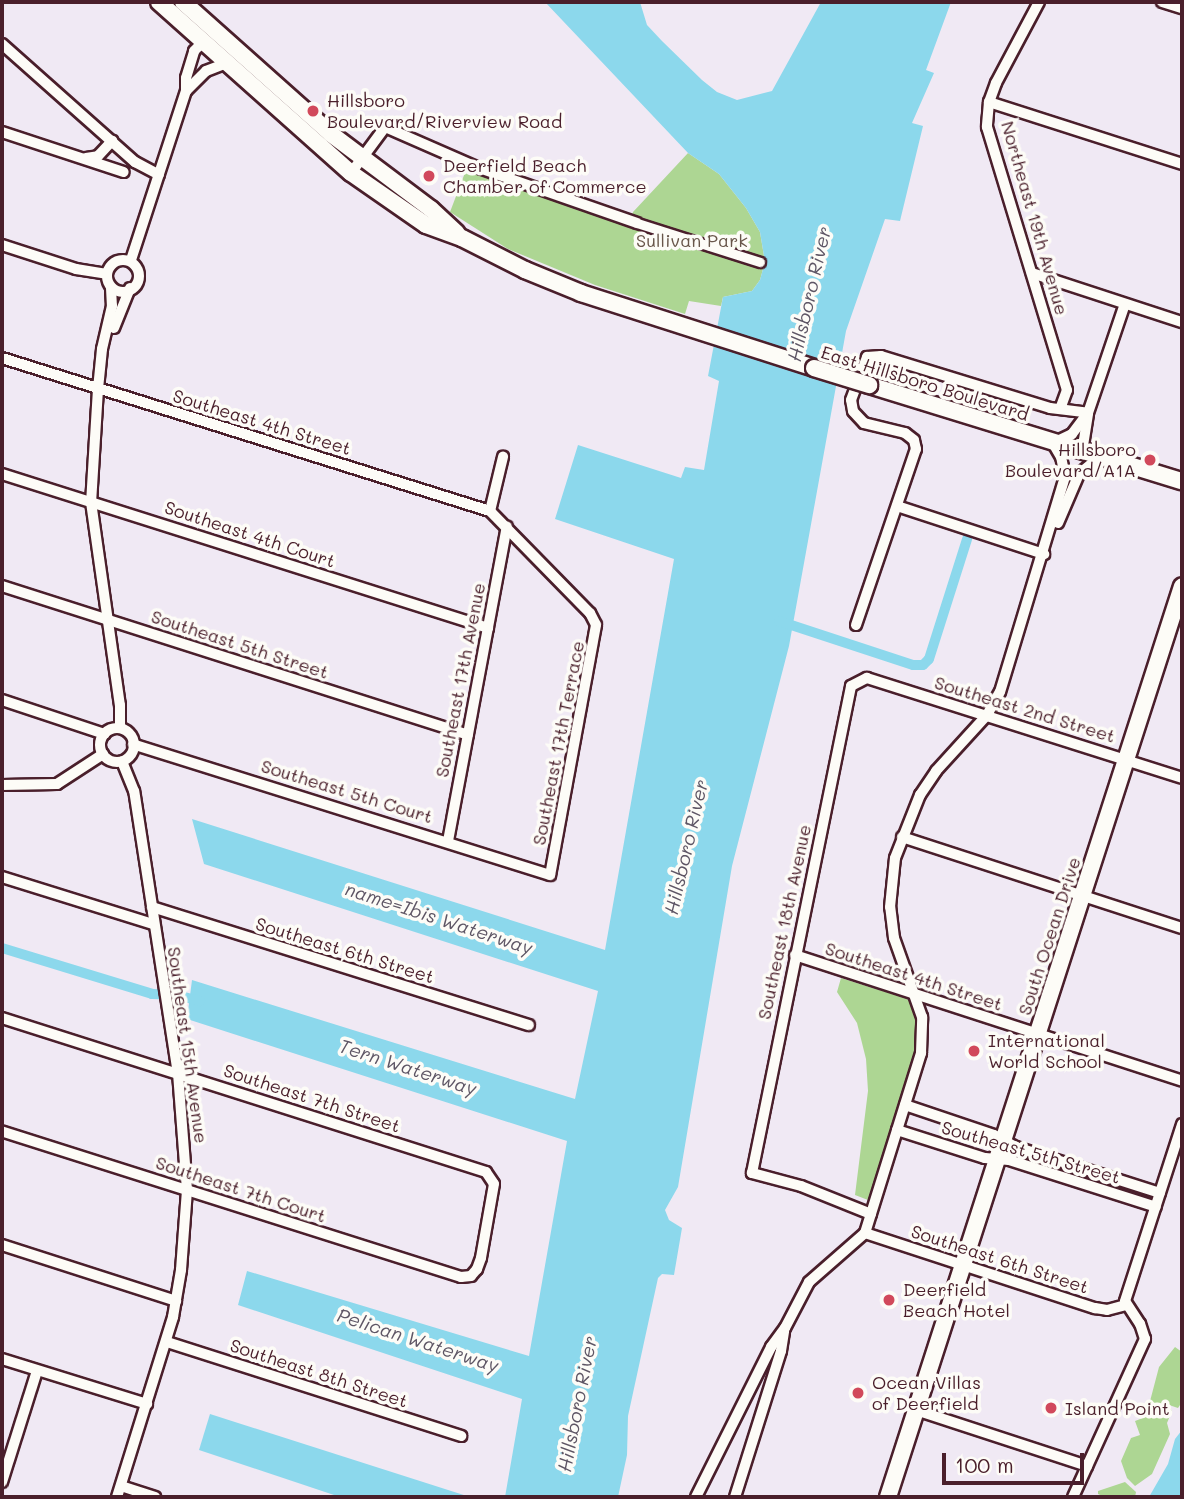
<!DOCTYPE html>
<html>
<head>
<meta charset="utf-8">
<style>
	body { margin:0 }
	#map { position:relative; width:1184px; height:1499px; overflow:hidden; background:#f0e9f4; font-family:Mali,sans-serif }
	div>[style] { position:absolute }
	.green>* { inset:0; background:#add693 }
	.water>* { inset:0; background:#8cd8ec }
	.canal>* { height:10px; margin:-5px; padding:0 5px; transform-origin:5px; border-radius:5px; background:#8cd8ec }
	.roads { filter:drop-shadow(2px 0 #4a1f2b) drop-shadow(-2px 0 #4a1f2b) drop-shadow(0 2px #4a1f2b) drop-shadow(0 -2px #4a1f2b) }
	.pedestrian>* { height:9px; margin:-4.5px; padding:0 4.5px; transform-origin:4.5px; border-radius:4.5px; background:#fdfcf7 }
	.minor>* { height:10px; margin:-5px; padding:0 5px; transform-origin:5px; border-radius:5px; background:#fdfcf7 }
	.minor>.ring { margin:-5px; padding:0; box-sizing:content-box; background:none; border:10px solid #fdfcf7; border-radius:50% }
	.secondary>* { height:16px; margin:-8px; padding:0 8px; transform-origin:8px; border-radius:8px; background:#fdfcf7 }
	.bridges { filter:drop-shadow(2px 0 #4a1f2b) drop-shadow(-2px 0 #4a1f2b) drop-shadow(0 2px #4a1f2b) drop-shadow(0 -2px #4a1f2b) }
	.secondary-bridge>* { height:16px; margin:-8px; padding:0 8px; transform-origin:8px; border-radius:8px; background:#fdfcf7 }
	.dots>* { width:19px; height:19px; translate:-50% -50%; box-sizing:border-box; border:4px solid #fdfcf7; border-radius:50% }
	span { translate:-50% -50%; white-space:nowrap; text-align:center; line-height:1.15; -webkit-text-stroke:7px #fdfcf7; paint-order:stroke }
	.poi-label { font-size:18px; color:#4a1f2b }
	.left { translate:0 -50%; text-align:left }
	.right { translate:-100% -50%; text-align:right }
	.street-label { font-size:18px; color:#4a1f2b }
	.park-label { font-size:18px; color:#68564a }
	.water-label { font-size:19px; color:#5e5665; font-style:italic }
	.frame { position:absolute; inset:0; border:4px solid #4a1f2b; pointer-events:none }
	.scale { position:absolute; left:942px; top:1453px; width:142px; height:32px; box-sizing:border-box; border:4px solid #4a1f2b; border-top:0; padding-left:9px; font-size:21px; line-height:24px; white-space:nowrap; color:#4a1f2b; -webkit-text-stroke:5px #fdfcf7; paint-order:stroke }
</style>
</head>
<body>
<div id="map">
	<div class="green">
		<div style="clip-path:polygon(688px 153px,719px 174px,746px 208px,760px 232px,765px 262px,760px 280px,752px 291px,723px 297px,721px 306px,689px 301px,685px 314px,595px 285px,508px 249px,450px 212px,466px 170px,629px 225px,633px 212px)"></div>
		<div style="clip-path:polygon(841px 978px,905px 998px,910px 1001px,916px 1018px,914px 1057px,868px 1200px,855px 1195px,868px 1091px,866px 1059px,857px 1023px,837px 992px)"></div>
		<div style="clip-path:polygon(1175px 1347px,1182px 1352px,1182px 1402px,1178px 1408px,1169px 1405px,1158px 1408px,1156px 1403px,1149px 1405px,1159px 1367px)"></div>
		<div style="clip-path:polygon(1169px 1408px,1172px 1411px,1167px 1423px,1170px 1434px,1152px 1474px,1135px 1486px,1127px 1478px,1121px 1461px,1131px 1438px,1140px 1435px,1135px 1421px)"></div>
		<div style="clip-path:polygon(1125px 1482px,1136px 1492px,1135px 1497px,1105px 1497px,1098px 1494px,1098px 1491px)"></div>
	</div>
	<div class="water">
		<div style="clip-path:polygon(545px 2px,640px 2px,647px 25px,662px 41px,702px 80px,717px 92px,737px 100px,772px 91px,821px 2px,951px 2px,926px 70px,934px 73px,912px 123px,923px 126px,900px 221px,885px 219px,846px 331px,789px 646px,732px 866px,678px 1187px,665px 1210px,669px 1220px,682px 1228px,674px 1275px,662px 1274px,658px 1278px,628px 1416px,627px 1455px,618px 1497px,505px 1497px,522px 1399px,238px 1305px,247px 1271px,529px 1356px,567px 1141px,187px 1019px,192px 980px,575px 1099px,598px 991px,204px 864px,192px 819px,605px 950px,674px 559px,555px 519px,578px 445px,681px 478px,685px 467px,704px 470px,719px 381px,708px 376px,723px 297px,752px 291px,760px 280px,765px 262px,760px 232px,746px 208px,719px 174px,688px 153px)"></div>
		<div style="clip-path:polygon(210px 1414px,470px 1497px,340px 1497px,199px 1450px)"></div>
		<div style="clip-path:polygon(1182px 1430px,1182px 1497px,1149px 1497px,1168px 1464px,1175px 1439px)"></div>
	</div>
	<div class="canal">
		<div style="left:779px;top:621px;width:141px;rotate:18.2deg"></div>
		<div style="left:913px;top:665px;width:10px"></div>
		<div style="left:923px;top:665px;width:8px;rotate:-45deg"></div>
		<div style="left:929px;top:659px;width:126px;rotate:-72.4deg"></div>
		<div style="left:2px;top:948px;width:157px;rotate:17deg"></div>
		<div style="left:152px;top:994px;width:25px;rotate:2deg"></div>
		<div style="left:177px;top:995px;width:24px;rotate:15deg"></div>
	</div>
	<div class="roads">
		<div class="pedestrian">
			<div style="left:637px;top:223px;width:129px;rotate:17.6deg"></div>
		</div>
		<div class="minor">
			<div style="left:1039px;top:2px;width:92px;rotate:118deg"></div>
			<div style="left:996px;top:83px;width:20px;rotate:110deg"></div>
			<div style="left:989px;top:102px;width:25px;rotate:95deg"></div>
			<div style="left:987px;top:127px;width:275px;rotate:73.1deg"></div>
			<div style="left:1067px;top:390px;width:20px;rotate:110deg"></div>
			<div style="left:1162px;top:2px;width:21px;rotate:17deg"></div>
			<div style="left:2px;top:44px;width:178px;rotate:41.6deg"></div>
			<div style="left:135px;top:162px;width:27px;rotate:28deg"></div>
			<div style="left:186px;top:91px;width:28px;rotate:-45deg"></div>
			<div style="left:206px;top:71px;width:22px;rotate:-21deg"></div>
			<div style="left:989px;top:102px;width:203px;rotate:17.8deg"></div>
			<div style="left:2px;top:132px;width:128px;rotate:18.2deg"></div>
			<div style="left:86px;top:158px;width:12px;rotate:-9deg"></div>
			<div style="left:98px;top:156px;width:21px;rotate:-47deg"></div>
			<div style="left:351px;top:173px;width:57px;rotate:-53.5deg"></div>
			<div style="left:385px;top:127px;width:103px;rotate:23.6deg"></div>
			<div style="left:479px;top:168px;width:167px;rotate:19.2deg"></div>
			<div style="left:2px;top:245px;width:78px;rotate:18deg"></div>
			<div style="left:76px;top:269px;width:31px;rotate:9deg"></div>
			<div style="left:131px;top:260px;width:178px;rotate:-72deg"></div>
			<div style="left:186px;top:91px;width:13px;rotate:-90deg"></div>
			<div style="left:186px;top:78px;width:28px;rotate:-73deg"></div>
			<div style="left:194px;top:51px;width:13px;rotate:-45deg"></div>
			<div class="ring" style="left:107px;top:260px;width:22px;height:22px"></div>
			<div style="left:1032px;top:273px;width:158px;rotate:18.1deg"></div>
			<div style="left:111px;top:288px;width:18px;rotate:87deg"></div>
			<div style="left:112px;top:306px;width:44px;rotate:103.1deg"></div>
			<div style="left:102px;top:349px;width:40px;rotate:95.7deg"></div>
			<div style="left:98px;top:389px;width:113px;rotate:93.5deg"></div>
			<div style="left:91px;top:502px;width:205px;rotate:81.9deg"></div>
			<div style="left:120px;top:705px;width:22px;rotate:90deg"></div>
			<div style="left:114px;top:328px;width:43px;rotate:-68.2deg"></div>
			<div style="left:2px;top:358px;width:511px;rotate:17.41deg"></div>
			<div style="left:490px;top:511px;width:143px;rotate:45.6deg"></div>
			<div style="left:590px;top:613px;width:13px;rotate:63deg"></div>
			<div style="left:596px;top:625px;width:254px;rotate:100.4deg"></div>
			<div style="left:550px;top:875px;width:437px;rotate:-162.6deg"></div>
			<div style="left:1082px;top:452px;width:39px;rotate:-81deg"></div>
			<div style="left:1088px;top:413px;width:115px;rotate:-71.3deg"></div>
			<div style="left:2px;top:474px;width:510px;rotate:17.58deg"></div>
			<div style="left:897px;top:506px;width:155px;rotate:18.1deg"></div>
			<div style="left:490px;top:511px;width:56px;rotate:-76.5deg"></div>
			<div style="left:1058px;top:523px;width:53px;rotate:-66.8deg"></div>
			<div style="left:1079px;top:474px;width:27px;rotate:-39deg"></div>
			<div style="left:2px;top:586px;width:489px;rotate:17.7deg"></div>
			<div style="left:856px;top:625px;width:186px;rotate:-71.2deg"></div>
			<div style="left:916px;top:449px;width:9px;rotate:-103deg"></div>
			<div style="left:914px;top:440px;width:11px;rotate:-142deg"></div>
			<div style="left:905px;top:433px;width:42px;rotate:-166.3deg"></div>
			<div style="left:864px;top:423px;width:16px;rotate:-133deg"></div>
			<div style="left:853px;top:411px;width:11px;rotate:-100deg"></div>
			<div style="left:851px;top:400px;width:46px;rotate:-69.6deg"></div>
			<div style="left:867px;top:357px;width:14px;rotate:-4deg"></div>
			<div style="left:881px;top:356px;width:177px;rotate:17.1deg"></div>
			<div style="left:1050px;top:408px;width:38px;rotate:7deg"></div>
			<div style="left:2px;top:700px;width:108px;rotate:18.4deg"></div>
			<div class="ring" style="left:100px;top:728px;width:24px;height:24px"></div>
			<div style="left:2px;top:785px;width:55px;rotate:-1deg"></div>
			<div style="left:57px;top:784px;width:55px;rotate:-33.1deg"></div>
			<div style="left:902px;top:837px;width:294px;rotate:18deg"></div>
			<div style="left:448px;top:841px;width:320px;rotate:-79.4deg"></div>
			<div style="left:2px;top:877px;width:158px;rotate:17.3deg"></div>
			<div style="left:152px;top:907px;width:395px;rotate:17.4deg"></div>
			<div style="left:795px;top:955px;width:407px;rotate:18deg"></div>
			<div style="left:2px;top:1018px;width:508px;rotate:17.65deg"></div>
			<div style="left:486px;top:1172px;width:14px;rotate:56deg"></div>
			<div style="left:494px;top:1184px;width:75px;rotate:100deg"></div>
			<div style="left:481px;top:1258px;width:12px;rotate:110deg"></div>
			<div style="left:477px;top:1269px;width:9px;rotate:131deg"></div>
			<div style="left:471px;top:1276px;width:10px;rotate:174deg"></div>
			<div style="left:461px;top:1277px;width:482px;rotate:-162.4deg"></div>
			<div style="left:905px;top:1105px;width:94px;rotate:18.6deg"></div>
			<div style="left:994px;top:1135px;width:25px;rotate:29deg"></div>
			<div style="left:1016px;top:1147px;width:151px;rotate:17.7deg"></div>
			<div style="left:897px;top:1130px;width:92px;rotate:17.7deg"></div>
			<div style="left:985px;top:1158px;width:24px;rotate:5deg"></div>
			<div style="left:1009px;top:1160px;width:154px;rotate:17.7deg"></div>
			<div style="left:871px;top:1214px;width:75px;rotate:-158.2deg"></div>
			<div style="left:801px;top:1186px;width:51px;rotate:-165.1deg"></div>
			<div style="left:752px;top:1173px;width:497px;rotate:-78.5deg"></div>
			<div style="left:851px;top:686px;width:18px;rotate:-27deg"></div>
			<div style="left:867px;top:678px;width:330px;rotate:17.6deg"></div>
			<div style="left:865px;top:1233px;width:242px;rotate:18.1deg"></div>
			<div style="left:1095px;top:1308px;width:12px;rotate:9deg"></div>
			<div style="left:1107px;top:1310px;width:20px;rotate:-15deg"></div>
			<div style="left:2px;top:1245px;width:183px;rotate:17.8deg"></div>
			<div style="left:167px;top:1342px;width:309px;rotate:17.7deg"></div>
			<div style="left:2px;top:1359px;width:152px;rotate:17.2deg"></div>
			<div style="left:916px;top:1410px;width:180px;rotate:18.1deg"></div>
			<div style="left:2px;top:1482px;width:116px;rotate:-72.5deg"></div>
			<div style="left:121px;top:1486px;width:36px;rotate:18deg"></div>
			<div style="left:117px;top:1497px;width:189px;rotate:-72.7deg"></div>
			<div style="left:173px;top:1317px;width:48px;rotate:-80.3deg"></div>
			<div style="left:181px;top:1270px;width:80px;rotate:-85.7deg"></div>
			<div style="left:187px;top:1190px;width:116px;rotate:-94.4deg"></div>
			<div style="left:178px;top:1074px;width:286px;rotate:-98.8deg"></div>
			<div style="left:134px;top:791px;width:32px;rotate:-112deg"></div>
			<div style="left:696px;top:1497px;width:168px;rotate:-63.4deg"></div>
			<div style="left:771px;top:1347px;width:24px;rotate:-54deg"></div>
			<div style="left:785px;top:1328px;width:52px;rotate:-62.4deg"></div>
			<div style="left:809px;top:1282px;width:74px;rotate:-41.2deg"></div>
			<div style="left:865px;top:1233px;width:189px;rotate:-72.7deg"></div>
			<div style="left:921px;top:1053px;width:36px;rotate:-88deg"></div>
			<div style="left:922px;top:1017px;width:84px;rotate:-109.5deg"></div>
			<div style="left:894px;top:938px;width:31px;rotate:-97deg"></div>
			<div style="left:890px;top:907px;width:49px;rotate:-84.2deg"></div>
			<div style="left:895px;top:858px;width:68px;rotate:-68.4deg"></div>
			<div style="left:920px;top:795px;width:29px;rotate:-56deg"></div>
			<div style="left:936px;top:771px;width:76px;rotate:-47.7deg"></div>
			<div style="left:987px;top:715px;width:26px;rotate:-61deg"></div>
			<div style="left:1000px;top:692px;width:225px;rotate:-73.2deg"></div>
			<div style="left:1065px;top:477px;width:20px;rotate:-101deg"></div>
			<div style="left:1061px;top:457px;width:16px;rotate:-120deg"></div>
			<div style="left:1053px;top:443px;width:21px;rotate:-25deg"></div>
			<div style="left:1072px;top:434px;width:26px;rotate:-53deg"></div>
			<div style="left:735px;top:1497px;width:153px;rotate:-72.5deg"></div>
			<div style="left:781px;top:1351px;width:20px;rotate:-81deg"></div>
			<div style="left:1073px;top:1497px;width:174px;rotate:-65.5deg"></div>
			<div style="left:1145px;top:1339px;width:16px;rotate:-108deg"></div>
			<div style="left:1140px;top:1324px;width:27px;rotate:-123deg"></div>
			<div style="left:1125px;top:1301px;width:186px;rotate:-72.1deg"></div>
		</div>
		<div class="secondary">
			<div style="left:159px;top:2px;width:257px;rotate:41.7deg"></div>
			<div style="left:351px;top:173px;width:91px;rotate:34.7deg"></div>
			<div style="left:426px;top:225px;width:38px;rotate:20deg"></div>
			<div style="left:462px;top:238px;width:71px;rotate:26.9deg"></div>
			<div style="left:525px;top:270px;width:61px;rotate:22.3deg"></div>
			<div style="left:581px;top:293px;width:245px;rotate:17.8deg"></div>
			<div style="left:183px;top:2px;width:198px;rotate:41.7deg"></div>
			<div style="left:331px;top:134px;width:125px;rotate:36.9deg"></div>
			<div style="left:431px;top:209px;width:35px;rotate:43deg"></div>
			<div style="left:869px;top:385px;width:327px;rotate:17.1deg"></div>
			<div style="left:888px;top:1497px;width:957px;rotate:-72.11deg"></div>
		</div>
	</div>
	<div class="bridges">
		<div class="secondary-bridge">
			<div style="left:814px;top:368px;width:58px;rotate:17.2deg"></div>
		</div>
	</div>
	<div class="dots">
		<div style="left:313px;top:111px;background:#d1495b"></div>
		<div style="left:429px;top:176px;background:#d1495b"></div>
		<div style="left:1150px;top:460px;background:#d1495b"></div>
		<div style="left:974px;top:1051px;background:#d1495b"></div>
		<div style="left:889px;top:1300px;background:#d1495b"></div>
		<div style="left:858px;top:1393px;background:#d1495b"></div>
		<div style="left:1051px;top:1408px;background:#d1495b"></div>
	</div>
	<div class="poi-label">
		<span class="left" style="left:327px;top:111px">Hillsboro<br>Boulevard/Riverview Road</span>
		<span class="left" style="left:443px;top:176px">Deerfield Beach<br>Chamber of Commerce</span>
		<span class="right" style="left:1136px;top:460px">Hillsboro<br>Boulevard/A1A</span>
		<span class="left" style="left:988px;top:1051px">International<br>World School</span>
		<span class="left" style="left:903px;top:1300px">Deerfield<br>Beach Hotel</span>
		<span class="left" style="left:872px;top:1393px">Ocean Villas<br>of Deerfield</span>
		<span class="left" style="left:1065px;top:1408px">Island Point</span>
	</div>
	<div class="street-label">
		<span style="left:1035px;top:218px;rotate:74deg">Northeast 19th Avenue</span>
		<span style="left:925px;top:383px;rotate:17deg">East Hillsboro Boulevard</span>
		<span style="left:262px;top:422px;rotate:17deg">Southeast 4th Street</span>
		<span style="left:250px;top:534px;rotate:18deg">Southeast 4th Court</span>
		<span style="left:240px;top:644px;rotate:18deg">Southeast 5th Street</span>
		<span style="left:460px;top:680px;rotate:-79deg">Southeast 17th Avenue</span>
		<span style="left:1025px;top:709px;rotate:17deg">Southeast 2nd Street</span>
		<span style="left:558px;top:743px;rotate:-79deg">Southeast 17th Terrace</span>
		<span style="left:347px;top:791px;rotate:17deg">Southeast 5th Court</span>
		<span style="left:784px;top:922px;rotate:-78deg">Southeast 18th Avenue</span>
		<span style="left:1049px;top:936px;rotate:-72deg">South Ocean Drive</span>
		<span style="left:345px;top:950px;rotate:17deg">Southeast 6th Street</span>
		<span style="left:914px;top:976px;rotate:18deg">Southeast 4th Street</span>
		<span style="left:188px;top:1045px;rotate:82deg">Southeast 15th Avenue</span>
		<span style="left:312px;top:1098px;rotate:18deg">Southeast 7th Street</span>
		<span style="left:1031px;top:1152px;rotate:16deg">Southeast 5th Street</span>
		<span style="left:241px;top:1189px;rotate:18deg">Southeast 7th Court</span>
		<span style="left:1000px;top:1259px;rotate:18deg">Southeast 6th Street</span>
		<span style="left:319px;top:1373px;rotate:18deg">Southeast 8th Street</span>
	</div>
	<div class="park-label">
		<span style="left:692px;top:240px">Sullivan Park</span>
	</div>
	<div class="water-label">
		<span style="left:809px;top:294px;rotate:-77deg">Hillsboro River</span>
		<span style="left:686px;top:847px;rotate:-77deg">Hillsboro River</span>
		<span style="left:439px;top:918px;rotate:18deg">name=Ibis Waterway</span>
		<span style="left:408px;top:1067px;rotate:18deg">Tern Waterway</span>
		<span style="left:418px;top:1340px;rotate:18deg">Pelican Waterway</span>
		<span style="left:577px;top:1404px;rotate:-79deg">Hillsboro River</span>
	</div>
	<div class="frame"></div>
	<div class="scale">100 m</div>
</div>
</body>
</html>
